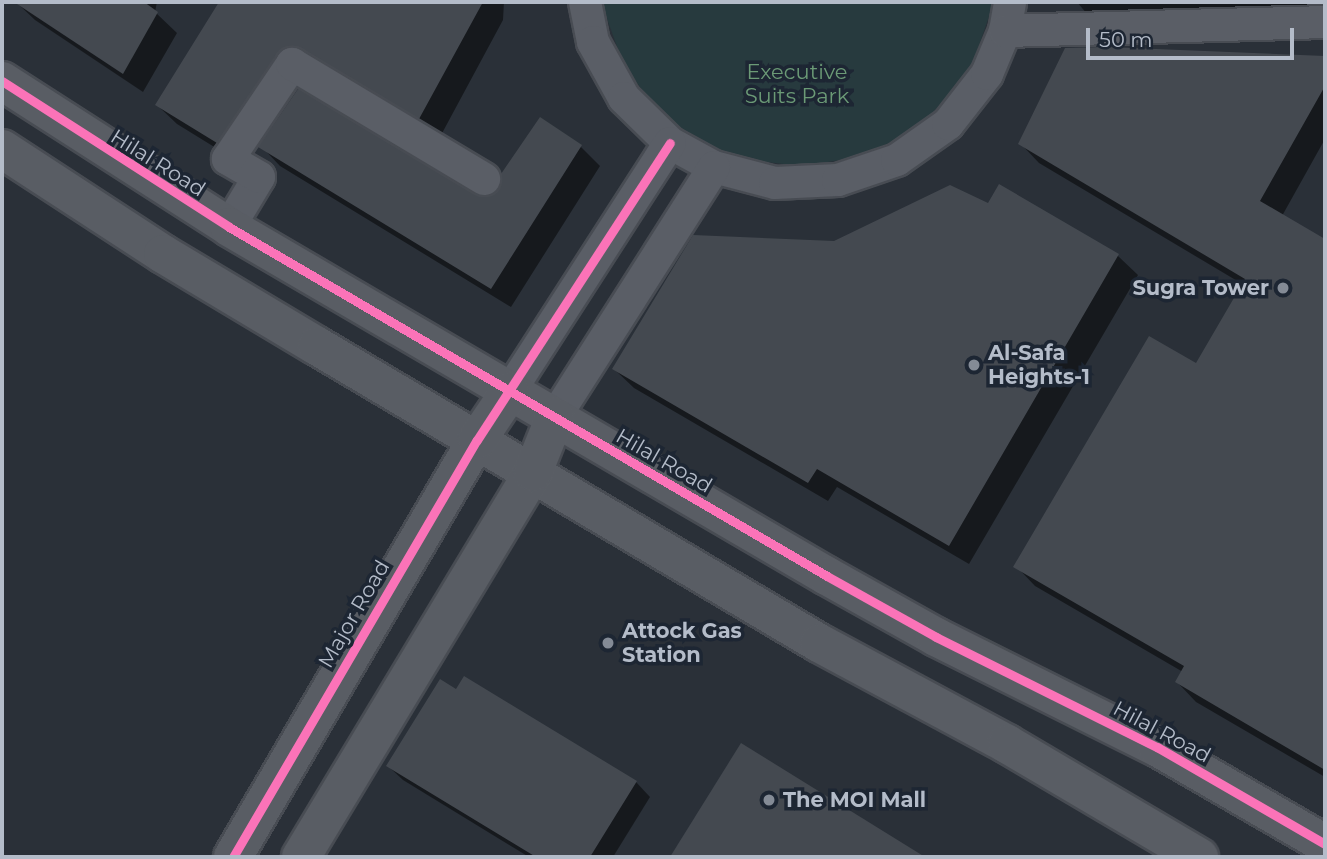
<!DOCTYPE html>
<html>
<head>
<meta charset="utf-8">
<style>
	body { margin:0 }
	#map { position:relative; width:1327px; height:859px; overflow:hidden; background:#2a3038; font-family:Montserrat,sans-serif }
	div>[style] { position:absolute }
	.green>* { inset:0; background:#273a3e }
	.shadow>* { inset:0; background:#0007 }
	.building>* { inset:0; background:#444950 }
	.roads { filter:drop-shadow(2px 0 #484c53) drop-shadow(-2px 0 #484c53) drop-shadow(0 2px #484c53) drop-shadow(0 -2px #484c53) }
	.street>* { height:32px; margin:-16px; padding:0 16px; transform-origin:16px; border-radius:16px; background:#5a5e66 }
	.secondary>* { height:38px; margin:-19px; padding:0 19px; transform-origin:19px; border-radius:19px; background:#595d64 }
	.cycleway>* { height:9px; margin:-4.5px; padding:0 4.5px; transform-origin:4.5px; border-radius:4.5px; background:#fb73b8 }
	.dots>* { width:19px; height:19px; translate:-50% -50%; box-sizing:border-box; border:4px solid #1d2633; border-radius:50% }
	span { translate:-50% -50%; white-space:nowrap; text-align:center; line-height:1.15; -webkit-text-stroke:7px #1d2633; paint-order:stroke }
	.park-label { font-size:21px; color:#6b9a76 }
	.street-label { font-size:21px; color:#b4bcc9 }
	.poi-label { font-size:21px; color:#b4bcc9; font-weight:700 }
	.right { translate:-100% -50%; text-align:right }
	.left { translate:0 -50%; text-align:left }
	.frame { position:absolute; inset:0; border:4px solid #b4bcc9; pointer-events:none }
	.scale { position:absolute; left:1086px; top:28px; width:208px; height:32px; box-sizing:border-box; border:4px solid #b4bcc9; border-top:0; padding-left:9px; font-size:21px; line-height:24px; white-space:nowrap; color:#b4bcc9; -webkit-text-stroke:5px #1d2633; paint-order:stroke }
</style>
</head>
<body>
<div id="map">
	<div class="green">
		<div style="clip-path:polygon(601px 2px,994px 2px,974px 60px,961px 82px,925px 121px,903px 137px,854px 158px,801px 166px,748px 160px,723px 152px,676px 125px,656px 108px,624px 66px)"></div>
	</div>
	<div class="shadow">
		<div style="clip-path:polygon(16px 2px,157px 2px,155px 12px,177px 33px,143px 92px,35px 20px)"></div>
		<div style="clip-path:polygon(221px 2px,504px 2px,503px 20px,440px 137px,313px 64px,237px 161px,177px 124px,157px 105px)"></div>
		<div style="clip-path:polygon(1077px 2px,1325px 2px,1325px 8px,1097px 26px)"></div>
		<div style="clip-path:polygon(1066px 49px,1325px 58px,1325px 139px,1282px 216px,1325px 241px,1325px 777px,1196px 702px,1177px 682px,1183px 672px,1035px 586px,1016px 566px,1197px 366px,1244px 285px,1039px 163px,1020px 143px)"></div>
		<div style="clip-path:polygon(261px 146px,484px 199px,581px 147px,600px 166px,511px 307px,280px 166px)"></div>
		<div style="clip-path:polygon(988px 206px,1118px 256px,1138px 275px,969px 564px,837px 487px,828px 501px,634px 388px,614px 369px,834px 243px)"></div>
		<div style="clip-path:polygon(741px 745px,922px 857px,672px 857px)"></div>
		<div style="clip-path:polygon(388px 766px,636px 782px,650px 797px,613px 857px,529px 857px,403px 780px)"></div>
	</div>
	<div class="building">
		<div style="clip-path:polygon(14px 2px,144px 2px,158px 12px,123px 74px)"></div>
		<div style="clip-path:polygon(219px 2px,483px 2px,419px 119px,292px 46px,277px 54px,217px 143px,155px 105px)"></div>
		<div style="clip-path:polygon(1107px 47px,1325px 56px,1325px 86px,1260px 201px,1325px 239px,1325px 770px,1175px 682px,1184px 666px,1013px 567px,1149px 336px,1196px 363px,1245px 279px,1018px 144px,1065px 48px)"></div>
		<div style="clip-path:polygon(298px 89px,483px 197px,499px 189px,501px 174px,540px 117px,582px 145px,491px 289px,258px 147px)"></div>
		<div style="clip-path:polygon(999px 184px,1119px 254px,949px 546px,817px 469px,808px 483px,612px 369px,693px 235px,834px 241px,950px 185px,988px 203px)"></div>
		<div style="clip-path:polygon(464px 676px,637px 781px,590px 857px,536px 857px,386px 766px,440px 679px,456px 689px)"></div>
		<div style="clip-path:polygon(741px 743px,925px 857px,670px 857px)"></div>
	</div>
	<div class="roads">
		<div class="street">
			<div style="left:585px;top:2px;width:41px;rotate:78.7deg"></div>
			<div style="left:593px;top:42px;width:64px;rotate:61deg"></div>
			<div style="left:624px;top:98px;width:64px;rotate:44.4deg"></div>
			<div style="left:670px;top:143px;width:50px;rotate:28.6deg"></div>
			<div style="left:714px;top:167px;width:63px;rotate:14.7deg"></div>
			<div style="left:775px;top:183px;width:63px;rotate:-2.7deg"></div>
			<div style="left:838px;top:180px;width:62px;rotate:-18.7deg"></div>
			<div style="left:897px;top:160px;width:62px;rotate:-35.2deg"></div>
			<div style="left:948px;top:124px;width:63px;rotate:-52deg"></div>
			<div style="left:987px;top:74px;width:47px;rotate:-67.3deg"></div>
			<div style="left:1005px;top:31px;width:29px;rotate:-80deg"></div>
			<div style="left:1005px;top:31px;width:320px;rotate:-1.6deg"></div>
			<div style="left:229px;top:227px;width:58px;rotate:-59deg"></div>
			<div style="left:259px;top:177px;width:36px;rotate:-150deg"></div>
			<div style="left:228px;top:159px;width:115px;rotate:-56deg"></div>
			<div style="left:292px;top:64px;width:224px;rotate:30.9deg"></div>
			<div style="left:510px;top:391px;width:295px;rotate:-57.2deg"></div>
			<div style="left:555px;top:417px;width:296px;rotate:-57.5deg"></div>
		</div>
		<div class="secondary">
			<div style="left:2px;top:81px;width:270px;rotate:32.7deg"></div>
			<div style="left:229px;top:227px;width:692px;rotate:30.27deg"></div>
			<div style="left:827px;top:576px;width:125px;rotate:29.2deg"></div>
			<div style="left:936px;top:637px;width:247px;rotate:26.5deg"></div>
			<div style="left:1157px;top:747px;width:194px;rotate:30deg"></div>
			<div style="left:2px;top:149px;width:192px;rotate:33.1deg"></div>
			<div style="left:163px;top:254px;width:179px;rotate:30.9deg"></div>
			<div style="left:317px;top:346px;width:583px;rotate:30.61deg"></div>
			<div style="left:819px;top:643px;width:213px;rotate:28.2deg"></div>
			<div style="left:1007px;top:744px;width:223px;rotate:30.5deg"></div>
			<div style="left:233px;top:857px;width:483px;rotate:-59.7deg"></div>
			<div style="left:477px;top:440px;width:59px;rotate:-56deg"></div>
			<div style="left:301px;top:857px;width:449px;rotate:-58.9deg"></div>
			<div style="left:533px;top:472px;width:59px;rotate:-68.2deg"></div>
		</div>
	</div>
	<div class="cycleway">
		<div style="left:2px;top:81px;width:270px;rotate:32.7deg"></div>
		<div style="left:229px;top:227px;width:692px;rotate:30.27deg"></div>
		<div style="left:827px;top:576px;width:125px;rotate:29.2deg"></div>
		<div style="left:936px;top:637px;width:247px;rotate:26.5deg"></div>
		<div style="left:1157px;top:747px;width:194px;rotate:30deg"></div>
		<div style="left:233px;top:857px;width:483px;rotate:-59.7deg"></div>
		<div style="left:477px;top:440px;width:354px;rotate:-57deg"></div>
	</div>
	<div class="dots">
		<div style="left:1283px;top:288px;background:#848b96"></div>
		<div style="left:974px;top:365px;background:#848b96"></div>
		<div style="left:608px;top:643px;background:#848b96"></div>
		<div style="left:769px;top:800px;background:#848b96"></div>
	</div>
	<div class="park-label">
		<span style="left:797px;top:84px">Executive<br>Suits Park</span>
	</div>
	<div class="street-label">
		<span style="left:158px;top:163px;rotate:32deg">Hilal Road</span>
		<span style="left:664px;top:461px;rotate:30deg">Hilal Road</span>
		<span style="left:354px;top:614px;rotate:-60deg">Major Road</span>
		<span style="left:1162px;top:732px;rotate:28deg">Hilal Road</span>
	</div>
	<div class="poi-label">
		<span class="right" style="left:1269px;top:288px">Sugra Tower</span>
		<span class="left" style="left:988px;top:365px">Al-Safa<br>Heights-1</span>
		<span class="left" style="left:622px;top:643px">Attock Gas<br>Station</span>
		<span class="left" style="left:783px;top:800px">The MOI Mall</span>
	</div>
	<div class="frame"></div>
	<div class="scale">50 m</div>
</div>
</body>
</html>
